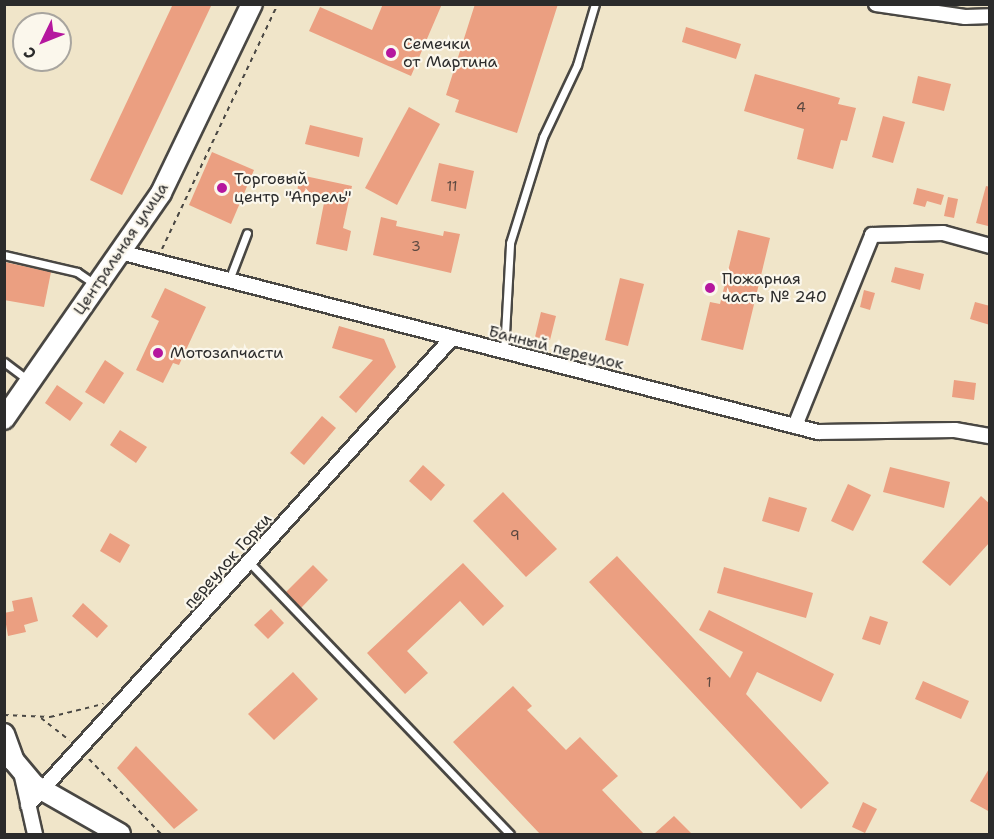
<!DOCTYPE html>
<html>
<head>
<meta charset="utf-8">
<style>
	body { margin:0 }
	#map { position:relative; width:994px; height:839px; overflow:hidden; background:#f0e5c9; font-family:"Shantell Sans",sans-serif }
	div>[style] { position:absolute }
	.building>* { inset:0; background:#eb9f81 }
	.path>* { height:2px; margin-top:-1px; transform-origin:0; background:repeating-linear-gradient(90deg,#494743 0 4.5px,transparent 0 9px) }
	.roads { filter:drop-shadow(2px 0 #494743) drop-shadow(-2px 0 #494743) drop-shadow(0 2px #494743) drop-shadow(0 -2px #494743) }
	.lane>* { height:7px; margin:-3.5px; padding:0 3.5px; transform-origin:3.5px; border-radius:3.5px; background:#fff }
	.street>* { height:14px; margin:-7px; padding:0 7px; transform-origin:7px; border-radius:7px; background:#fff }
	.secondary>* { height:20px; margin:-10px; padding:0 10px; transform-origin:10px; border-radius:10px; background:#fff }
	.dots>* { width:16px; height:16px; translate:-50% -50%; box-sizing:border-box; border:3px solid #fbf7ec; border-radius:50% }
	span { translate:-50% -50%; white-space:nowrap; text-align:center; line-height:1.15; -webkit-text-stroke:4.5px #fbf7ec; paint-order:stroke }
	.number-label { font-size:14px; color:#5b4840 }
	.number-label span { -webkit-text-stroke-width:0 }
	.poi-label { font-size:16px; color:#2b2b2b }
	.left { translate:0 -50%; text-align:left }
	.street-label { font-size:16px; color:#2b2b2b }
	.frame { position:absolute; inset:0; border:6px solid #2b2b2b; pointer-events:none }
	.north { position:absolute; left:12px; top:12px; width:60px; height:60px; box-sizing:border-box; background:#fbf7ec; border:2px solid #a8a59f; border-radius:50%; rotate:227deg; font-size:16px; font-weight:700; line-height:24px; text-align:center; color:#2b2b2b }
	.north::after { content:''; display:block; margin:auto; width:21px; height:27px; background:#b5179e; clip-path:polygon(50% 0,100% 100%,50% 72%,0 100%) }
</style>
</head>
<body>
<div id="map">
	<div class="building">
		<div style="clip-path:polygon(173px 4px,212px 4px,122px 195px,90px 180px)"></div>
		<div style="clip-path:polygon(383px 4px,442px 4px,411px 76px,309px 31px,320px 7px,372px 30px)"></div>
		<div style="clip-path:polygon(475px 4px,558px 4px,517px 133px,455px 112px,459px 100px,446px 95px)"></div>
		<div style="clip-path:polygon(686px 27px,741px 44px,736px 59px,682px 42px)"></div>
		<div style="clip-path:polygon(755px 74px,840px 98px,838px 104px,856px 108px,847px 141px,841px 140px,833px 169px,797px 159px,804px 129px,744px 111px)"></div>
		<div style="clip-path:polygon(918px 76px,951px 84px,944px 111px,912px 103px)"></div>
		<div style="clip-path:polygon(409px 107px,440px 124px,397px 205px,365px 188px)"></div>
		<div style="clip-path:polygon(883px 116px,905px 122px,893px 163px,872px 157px)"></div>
		<div style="clip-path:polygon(310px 125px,363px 138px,359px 157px,305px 144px)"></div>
		<div style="clip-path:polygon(212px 152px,254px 170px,231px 224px,189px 205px)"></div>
		<div style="clip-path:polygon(439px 163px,474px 171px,466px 209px,431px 201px)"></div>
		<div style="clip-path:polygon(300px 175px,352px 186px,343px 228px,351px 231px,347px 251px,316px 244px,324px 203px,296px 197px)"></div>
		<div style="clip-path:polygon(986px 186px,990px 187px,988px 226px,976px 223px)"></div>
		<div style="clip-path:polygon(917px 188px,944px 195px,941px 205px,927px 201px,925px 207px,913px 204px)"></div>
		<div style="clip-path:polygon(948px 197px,958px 199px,954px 218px,944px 216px)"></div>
		<div style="clip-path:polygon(381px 217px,397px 221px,396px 226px,443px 236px,444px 231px,460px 234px,451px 273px,373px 255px)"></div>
		<div style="clip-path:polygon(738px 230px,770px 238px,743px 350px,701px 340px,710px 302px,720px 304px)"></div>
		<div style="clip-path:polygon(4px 262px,51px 272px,44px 307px,4px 300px)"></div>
		<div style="clip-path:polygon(895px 267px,924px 274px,920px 290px,891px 282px)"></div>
		<div style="clip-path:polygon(620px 278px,644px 284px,628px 346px,605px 340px)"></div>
		<div style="clip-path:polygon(165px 288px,206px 307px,179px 365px,173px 363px,163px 383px,136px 370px,159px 321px,151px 317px)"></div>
		<div style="clip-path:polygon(864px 290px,875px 293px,870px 310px,860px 307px)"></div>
		<div style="clip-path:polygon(975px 302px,990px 306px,990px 325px,970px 319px)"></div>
		<div style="clip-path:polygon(541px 312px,556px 316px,550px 340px,535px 337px)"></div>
		<div style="clip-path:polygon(339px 326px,384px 339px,396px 367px,356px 413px,339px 397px,373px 360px,332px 348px)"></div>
		<div style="clip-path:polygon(105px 360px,124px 373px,104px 404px,85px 392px)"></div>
		<div style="clip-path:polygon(954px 380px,976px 383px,974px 400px,952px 397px)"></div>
		<div style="clip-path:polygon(57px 385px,83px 403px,70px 421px,45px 403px)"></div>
		<div style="clip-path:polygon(322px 416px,336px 428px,304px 465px,290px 453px)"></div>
		<div style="clip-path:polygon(120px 430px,147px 447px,136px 463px,110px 445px)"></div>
		<div style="clip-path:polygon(423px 465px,445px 485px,431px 501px,409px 481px)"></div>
		<div style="clip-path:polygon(890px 467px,950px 482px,944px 508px,883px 492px)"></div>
		<div style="clip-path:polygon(848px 484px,871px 495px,853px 531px,831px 521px)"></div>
		<div style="clip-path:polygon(503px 492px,557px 549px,526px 577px,473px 521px)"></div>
		<div style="clip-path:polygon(981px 496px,990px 504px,990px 542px,950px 586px,922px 562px)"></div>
		<div style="clip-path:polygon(769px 497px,807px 508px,799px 532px,762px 521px)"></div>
		<div style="clip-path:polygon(110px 533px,130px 545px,120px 563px,100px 551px)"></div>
		<div style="clip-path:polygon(617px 556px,730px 678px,743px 652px,699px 630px,709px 610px,834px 674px,821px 702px,757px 672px,746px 694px,829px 783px,801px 809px,589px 582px)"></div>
		<div style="clip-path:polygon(463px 563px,504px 606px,483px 626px,460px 601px,407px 651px,428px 673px,405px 694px,367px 653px)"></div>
		<div style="clip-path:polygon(313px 565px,328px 580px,301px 608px,286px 592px)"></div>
		<div style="clip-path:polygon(724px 567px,813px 593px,806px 618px,717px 593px)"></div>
		<div style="clip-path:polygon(32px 597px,38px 621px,24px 625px,26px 632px,8px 636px,4px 613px,14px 611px,12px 601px)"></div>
		<div style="clip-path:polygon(83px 603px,108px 626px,97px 638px,72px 616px)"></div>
		<div style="clip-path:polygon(271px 609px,284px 623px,268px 639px,254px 625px)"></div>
		<div style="clip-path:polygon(870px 616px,888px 622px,880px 645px,862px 639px)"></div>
		<div style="clip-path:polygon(293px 672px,318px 699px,274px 740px,248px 714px)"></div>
		<div style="clip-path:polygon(923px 681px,969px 701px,961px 719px,915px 699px)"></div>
		<div style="clip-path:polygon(513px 686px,532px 706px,527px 710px,566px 750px,580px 737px,618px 776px,602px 790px,644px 834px,540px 834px,453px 742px)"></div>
		<div style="clip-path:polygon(136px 746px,198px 810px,174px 829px,117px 768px)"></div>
		<div style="clip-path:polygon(990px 767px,990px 812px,970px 801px)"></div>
		<div style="clip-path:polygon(863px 802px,877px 809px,865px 833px,852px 827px)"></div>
		<div style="clip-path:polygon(674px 816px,692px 834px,654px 834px)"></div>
	</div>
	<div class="path">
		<div style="left:162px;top:249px;width:271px;rotate:-64.7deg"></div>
		<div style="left:4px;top:715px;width:46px;rotate:2.5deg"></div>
		<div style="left:50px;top:717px;width:55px;rotate:-13.8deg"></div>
		<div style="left:41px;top:718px;width:36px;rotate:38deg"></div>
		<div style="left:89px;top:759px;width:104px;rotate:46.2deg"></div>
	</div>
	<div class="roads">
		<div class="lane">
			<div style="left:4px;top:255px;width:75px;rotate:13.1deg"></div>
			<div style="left:77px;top:272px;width:22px;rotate:34deg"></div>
			<div style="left:229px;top:280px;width:50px;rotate:-69deg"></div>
			<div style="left:504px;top:352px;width:109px;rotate:-86.8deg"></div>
			<div style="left:510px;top:243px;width:111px;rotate:-72.7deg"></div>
			<div style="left:543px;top:137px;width:80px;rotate:-64.7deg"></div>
			<div style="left:577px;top:65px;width:64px;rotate:-73.6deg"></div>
			<div style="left:4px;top:362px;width:31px;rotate:37deg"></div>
			<div style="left:249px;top:562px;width:377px;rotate:46.2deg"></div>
		</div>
		<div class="street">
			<div style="left:876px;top:4px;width:90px;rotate:8.3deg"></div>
			<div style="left:965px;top:17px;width:25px;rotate:-2deg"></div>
			<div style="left:120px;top:252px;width:721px;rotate:14.46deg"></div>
			<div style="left:818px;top:432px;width:137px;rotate:-0.8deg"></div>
			<div style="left:955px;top:430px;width:36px;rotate:10deg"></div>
			<div style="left:795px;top:426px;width:206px;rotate:-68deg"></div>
			<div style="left:872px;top:235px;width:71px;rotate:-1.6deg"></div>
			<div style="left:943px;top:233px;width:49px;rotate:15.5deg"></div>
			<div style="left:21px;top:772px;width:64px;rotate:77.3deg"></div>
			<div style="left:28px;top:805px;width:631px;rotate:-47.76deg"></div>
		</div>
		<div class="secondary">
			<div style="left:4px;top:419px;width:275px;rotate:-55.2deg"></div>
			<div style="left:161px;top:193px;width:210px;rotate:-64.3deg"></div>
			<div style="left:4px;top:734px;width:29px;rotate:70deg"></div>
			<div style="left:14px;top:761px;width:31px;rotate:50deg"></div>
			<div style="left:34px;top:785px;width:99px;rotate:29.7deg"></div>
		</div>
	</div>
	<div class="dots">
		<div style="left:391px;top:53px;background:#b5179e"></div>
		<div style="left:222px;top:188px;background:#b5179e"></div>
		<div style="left:710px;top:288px;background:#b5179e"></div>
		<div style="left:158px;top:353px;background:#b5179e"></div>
	</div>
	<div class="number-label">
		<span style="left:801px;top:107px">4</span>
		<span style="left:452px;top:186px">11</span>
		<span style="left:416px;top:246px">3</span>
		<span style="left:515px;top:535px">9</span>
		<span style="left:709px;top:682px">1</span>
	</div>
	<div class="poi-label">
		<span class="left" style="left:403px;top:53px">Семечки<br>от Мартина</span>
		<span class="left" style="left:234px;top:188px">Торговый<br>центр "Апрель"</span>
		<span class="left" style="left:722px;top:288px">Пожарная<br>часть № 240</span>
		<span class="left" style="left:170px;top:353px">Мотозапчасти</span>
	</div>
	<div class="street-label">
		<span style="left:121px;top:249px;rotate:-56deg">Центральная улица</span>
		<span style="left:556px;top:348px;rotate:14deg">Банный переулок</span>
		<span style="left:228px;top:561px;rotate:-48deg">переулок Горки</span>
	</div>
	<div class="frame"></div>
	<div class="north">С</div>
</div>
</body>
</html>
